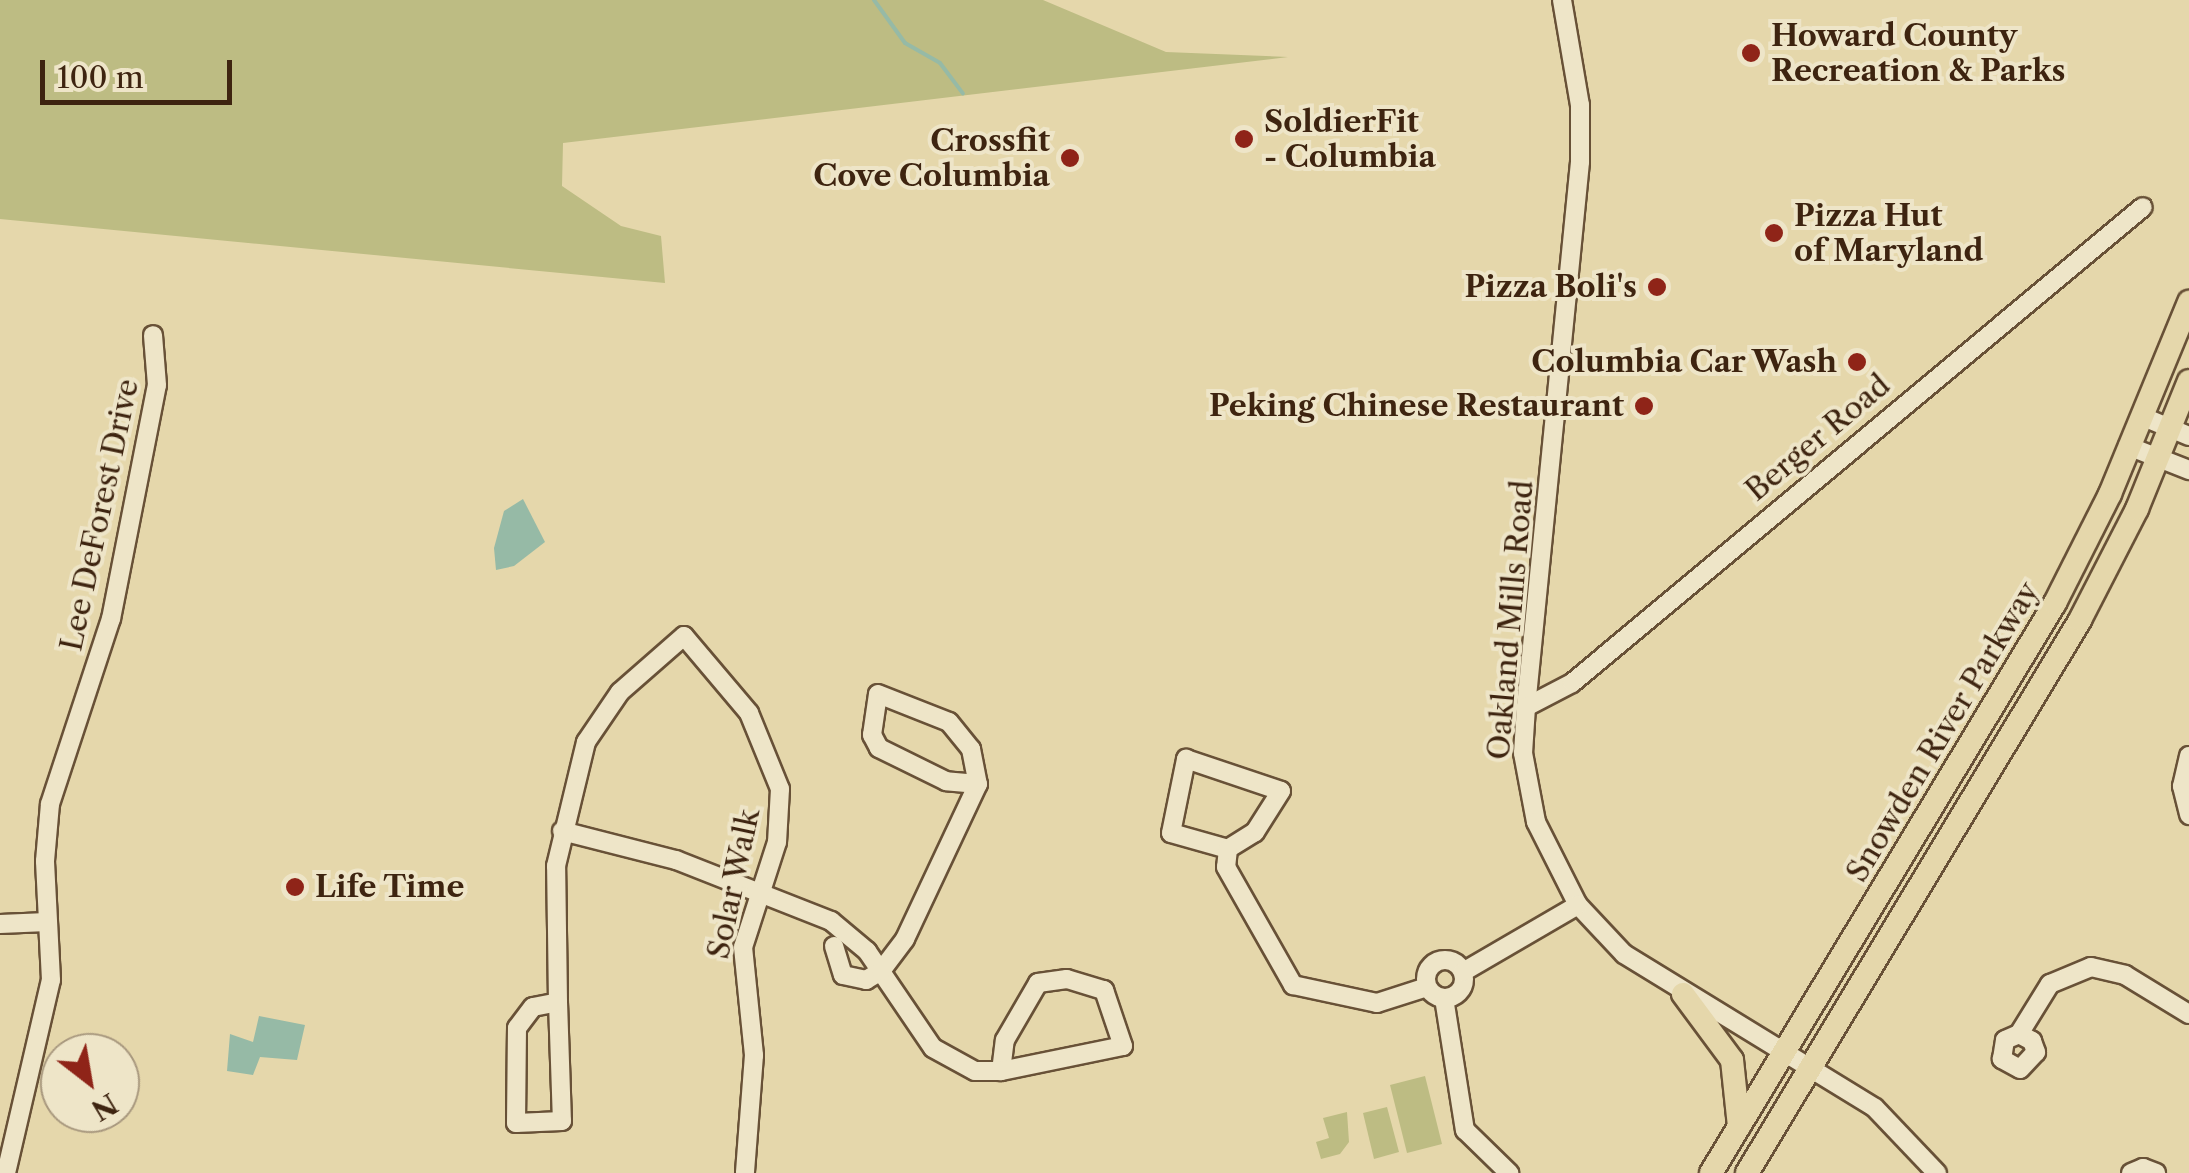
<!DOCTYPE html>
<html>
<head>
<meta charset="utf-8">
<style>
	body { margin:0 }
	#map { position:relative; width:2189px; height:1173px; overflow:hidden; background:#e5d7ab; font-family:"Libre Caslon Text",serif }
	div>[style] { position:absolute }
	.green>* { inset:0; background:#bdbc83 }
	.water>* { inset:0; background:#96baa6 }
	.stream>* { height:4px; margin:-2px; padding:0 2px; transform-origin:2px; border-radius:2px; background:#96baa6 }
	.roads { filter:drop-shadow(2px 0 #685137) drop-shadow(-2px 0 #685137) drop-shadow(0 2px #685137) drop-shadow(0 -2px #685137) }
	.minor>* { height:18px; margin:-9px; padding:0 9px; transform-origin:9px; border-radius:9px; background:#eee5c8 }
	.minor>.ring { margin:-9px; padding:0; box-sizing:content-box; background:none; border:18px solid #eee5c8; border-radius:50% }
	.major>* { height:22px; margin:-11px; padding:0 11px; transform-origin:11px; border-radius:11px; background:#e5d7ab }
	.dots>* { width:28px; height:28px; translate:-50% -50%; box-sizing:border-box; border:5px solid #eee5c8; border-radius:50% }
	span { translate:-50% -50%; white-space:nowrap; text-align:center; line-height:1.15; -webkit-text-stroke:8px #eee5c8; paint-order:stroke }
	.poi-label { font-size:30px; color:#3e2410; font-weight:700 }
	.left { translate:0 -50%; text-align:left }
	.right { translate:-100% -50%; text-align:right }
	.street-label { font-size:30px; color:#3e2410 }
	.north { position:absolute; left:40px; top:1033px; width:100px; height:100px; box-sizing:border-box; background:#eee5c8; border:2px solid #a8987e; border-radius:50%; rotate:149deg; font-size:28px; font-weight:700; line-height:40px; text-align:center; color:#3e2410 }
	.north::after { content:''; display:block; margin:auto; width:35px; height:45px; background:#8f2418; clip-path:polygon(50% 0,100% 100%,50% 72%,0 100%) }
	.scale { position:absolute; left:40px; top:60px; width:192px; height:45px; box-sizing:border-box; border:5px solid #3e2410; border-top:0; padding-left:12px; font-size:30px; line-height:35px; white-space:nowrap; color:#3e2410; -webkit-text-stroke:8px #eee5c8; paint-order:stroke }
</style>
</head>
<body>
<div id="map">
	<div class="green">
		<div style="clip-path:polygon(0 0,1043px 0,1166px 52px,1288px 57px,563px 143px,562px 186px,621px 226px,661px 236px,665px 283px,0 219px)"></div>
		<div style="clip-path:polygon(1425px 1076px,1442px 1144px,1407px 1153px,1390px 1085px)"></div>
		<div style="clip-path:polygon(1387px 1107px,1399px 1152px,1374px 1159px,1363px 1113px)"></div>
		<div style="clip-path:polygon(1347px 1112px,1349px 1142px,1340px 1154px,1321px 1159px,1316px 1142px,1329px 1138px,1323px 1118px)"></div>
	</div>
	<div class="water">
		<div style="clip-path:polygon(523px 499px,545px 542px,514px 566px,496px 570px,494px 548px,504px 511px)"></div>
		<div style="clip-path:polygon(259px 1016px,305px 1025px,297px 1060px,260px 1057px,253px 1075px,227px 1071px,230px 1034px,253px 1042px)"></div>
	</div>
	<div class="stream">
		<div style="left:874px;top:0;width:53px;rotate:54.2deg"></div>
		<div style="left:905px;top:43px;width:40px;rotate:29.7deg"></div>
		<div style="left:940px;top:63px;width:38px;rotate:53deg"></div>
	</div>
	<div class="roads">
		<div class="minor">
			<div style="left:1562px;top:0;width:107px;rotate:80.3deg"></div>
			<div style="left:1580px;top:105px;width:57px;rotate:90deg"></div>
			<div style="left:1580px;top:162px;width:548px;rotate:95.66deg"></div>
			<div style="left:1526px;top:707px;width:46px;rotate:93.7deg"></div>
			<div style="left:1523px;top:753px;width:70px;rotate:79.3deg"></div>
			<div style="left:1536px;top:822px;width:93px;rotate:63.2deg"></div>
			<div style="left:1578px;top:905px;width:67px;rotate:46.8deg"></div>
			<div style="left:1624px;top:954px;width:294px;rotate:31.5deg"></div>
			<div style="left:1875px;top:1108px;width:90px;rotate:46.4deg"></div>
			<div style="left:2141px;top:416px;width:52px;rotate:22.6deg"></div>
			<div style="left:2128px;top:446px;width:66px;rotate:21.5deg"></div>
			<div style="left:1526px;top:707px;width:52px;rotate:-27.6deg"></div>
			<div style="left:1572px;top:683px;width:743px;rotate:-39.82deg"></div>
			<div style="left:2189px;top:756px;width:31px;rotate:103deg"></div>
			<div style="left:2182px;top:786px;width:30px;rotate:76deg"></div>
			<div style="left:562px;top:831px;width:118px;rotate:14.3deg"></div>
			<div style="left:676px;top:860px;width:167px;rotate:21.5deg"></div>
			<div style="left:831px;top:921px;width:47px;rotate:39.8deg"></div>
			<div style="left:867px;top:951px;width:117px;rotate:55.8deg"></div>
			<div style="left:933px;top:1048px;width:48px;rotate:28.7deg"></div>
			<div style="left:975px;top:1071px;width:26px"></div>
			<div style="left:1001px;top:1071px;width:31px;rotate:-83deg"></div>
			<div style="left:1005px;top:1040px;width:66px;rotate:-59.9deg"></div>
			<div style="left:1038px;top:983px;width:29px;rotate:-8deg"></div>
			<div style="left:1067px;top:979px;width:39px;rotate:17deg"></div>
			<div style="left:1104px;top:990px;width:59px;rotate:71.3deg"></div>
			<div style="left:1123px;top:1046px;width:125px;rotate:168.4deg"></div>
			<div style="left:1228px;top:849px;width:59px;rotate:-164.3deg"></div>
			<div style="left:1171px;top:833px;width:76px;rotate:-78.5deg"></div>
			<div style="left:1186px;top:759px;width:100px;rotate:18.6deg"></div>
			<div style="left:1281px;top:791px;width:49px;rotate:122.4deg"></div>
			<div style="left:1255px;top:832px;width:32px;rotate:148deg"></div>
			<div style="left:1228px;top:849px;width:18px;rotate:96deg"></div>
			<div style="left:1226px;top:867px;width:136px;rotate:60.4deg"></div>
			<div style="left:1293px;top:985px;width:86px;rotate:12.1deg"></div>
			<div style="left:1377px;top:1003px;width:52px;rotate:-17.7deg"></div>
			<div style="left:0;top:924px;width:47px;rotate:-2.4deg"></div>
			<div style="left:834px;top:946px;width:30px;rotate:73deg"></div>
			<div style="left:843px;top:975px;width:24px;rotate:12deg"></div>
			<div style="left:866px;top:980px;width:17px;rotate:-31deg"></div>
			<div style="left:881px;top:971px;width:40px;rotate:-53deg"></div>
			<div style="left:905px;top:939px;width:171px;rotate:-64.8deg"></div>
			<div style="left:978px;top:784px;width:32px;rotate:-175deg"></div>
			<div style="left:946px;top:781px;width:75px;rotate:-153.8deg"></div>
			<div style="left:879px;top:748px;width:15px;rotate:-118deg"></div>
			<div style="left:872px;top:735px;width:41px;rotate:-81.7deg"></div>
			<div style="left:878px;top:694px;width:76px;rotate:21.5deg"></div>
			<div style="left:949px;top:722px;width:35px;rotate:51deg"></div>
			<div style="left:971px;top:749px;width:36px;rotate:79deg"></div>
			<div class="ring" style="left:1426px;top:960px;width:20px;height:20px"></div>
			<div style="left:1463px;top:972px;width:133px;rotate:-30.2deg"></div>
			<div style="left:1444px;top:998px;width:134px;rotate:81deg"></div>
			<div style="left:1465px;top:1130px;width:62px;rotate:44.3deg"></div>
			<div style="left:558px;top:1002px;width:119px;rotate:88.1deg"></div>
			<div style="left:562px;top:1121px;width:46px;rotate:177.5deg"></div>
			<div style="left:516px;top:1123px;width:95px;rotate:-89.4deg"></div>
			<div style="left:517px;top:1028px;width:26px;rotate:-53deg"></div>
			<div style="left:533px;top:1007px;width:25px;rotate:-11deg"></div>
			<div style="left:558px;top:1002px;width:136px;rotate:-90.8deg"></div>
			<div style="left:556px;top:866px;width:128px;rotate:-76.4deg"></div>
			<div style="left:586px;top:742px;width:60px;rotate:-55.8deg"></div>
			<div style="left:620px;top:692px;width:85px;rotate:-41.2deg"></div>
			<div style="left:684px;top:636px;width:101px;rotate:49.8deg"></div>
			<div style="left:749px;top:713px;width:82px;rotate:67.8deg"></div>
			<div style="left:780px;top:789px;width:53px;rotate:93.2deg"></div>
			<div style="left:777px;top:842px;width:110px;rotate:107.9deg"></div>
			<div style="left:743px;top:947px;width:109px;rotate:84.2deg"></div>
			<div style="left:754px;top:1055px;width:118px;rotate:94.4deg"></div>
			<div style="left:2019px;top:1034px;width:15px;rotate:28deg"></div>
			<div style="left:2032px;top:1041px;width:12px;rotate:70deg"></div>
			<div style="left:2036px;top:1052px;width:23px;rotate:133deg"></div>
			<div style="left:2020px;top:1069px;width:21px;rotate:-151deg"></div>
			<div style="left:2002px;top:1059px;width:19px;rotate:-81deg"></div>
			<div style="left:2005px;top:1040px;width:15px;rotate:-23deg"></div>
			<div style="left:2019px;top:1034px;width:59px;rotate:-58.2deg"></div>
			<div style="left:2050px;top:984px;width:44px;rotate:-22.5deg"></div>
			<div style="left:2091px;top:967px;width:35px;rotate:13deg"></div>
			<div style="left:2125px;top:975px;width:75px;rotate:31.4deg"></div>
			<div style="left:6px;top:1173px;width:198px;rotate:-76.9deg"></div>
			<div style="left:51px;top:980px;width:119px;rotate:-92.9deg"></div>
			<div style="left:45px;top:861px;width:57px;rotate:-85deg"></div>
			<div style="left:50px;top:804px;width:195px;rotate:-71.8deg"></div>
			<div style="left:111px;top:619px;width:238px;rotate:-78.9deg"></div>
			<div style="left:157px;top:385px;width:50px;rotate:-94.6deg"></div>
			<div style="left:2131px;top:1173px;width:13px;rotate:-23deg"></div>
			<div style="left:2143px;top:1168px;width:14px;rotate:21deg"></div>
		</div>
		<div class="major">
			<div style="left:1683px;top:994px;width:82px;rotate:53.4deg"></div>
			<div style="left:1732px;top:1060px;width:67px;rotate:84deg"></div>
			<div style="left:1711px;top:1173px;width:666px;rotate:-58.89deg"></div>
			<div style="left:2055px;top:603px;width:122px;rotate:-63.2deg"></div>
			<div style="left:2110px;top:494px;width:208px;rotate:-67.6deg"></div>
			<div style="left:1747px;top:1173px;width:646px;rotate:-58.94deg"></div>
			<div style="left:2080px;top:620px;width:125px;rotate:-62.8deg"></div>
			<div style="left:2137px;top:509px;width:138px;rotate:-67.9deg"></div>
		</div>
	</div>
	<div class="dots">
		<div style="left:1751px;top:53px;background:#8f2418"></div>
		<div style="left:1244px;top:139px;background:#8f2418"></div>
		<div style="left:1070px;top:158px;background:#8f2418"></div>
		<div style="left:1774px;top:233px;background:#8f2418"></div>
		<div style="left:1657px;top:287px;background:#8f2418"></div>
		<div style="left:1857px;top:362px;background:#8f2418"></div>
		<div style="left:1644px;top:406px;background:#8f2418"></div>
		<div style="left:295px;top:887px;background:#8f2418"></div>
	</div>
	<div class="poi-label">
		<span class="left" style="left:1771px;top:53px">Howard County<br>Recreation &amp; Parks</span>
		<span class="left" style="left:1264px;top:139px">SoldierFit<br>- Columbia</span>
		<span class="right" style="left:1050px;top:158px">Crossfit<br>Cove Columbia</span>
		<span class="left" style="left:1794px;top:233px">Pizza Hut<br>of Maryland</span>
		<span class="right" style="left:1637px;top:287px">Pizza Boli's</span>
		<span class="right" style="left:1837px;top:362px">Columbia Car Wash</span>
		<span class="right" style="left:1624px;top:406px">Peking Chinese Restaurant</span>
		<span class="left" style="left:315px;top:887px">Life Time</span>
	</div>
	<div class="street-label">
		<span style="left:1818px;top:438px;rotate:-40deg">Berger Road</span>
		<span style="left:100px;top:515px;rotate:-78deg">Lee DeForest Drive</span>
		<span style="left:1511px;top:620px;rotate:-85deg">Oakland Mills Road</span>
		<span style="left:1943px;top:732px;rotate:-59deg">Snowden River Parkway</span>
		<span style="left:734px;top:884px;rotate:-78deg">Solar Walk</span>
	</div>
	<div class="north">N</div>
	<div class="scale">100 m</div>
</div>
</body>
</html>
